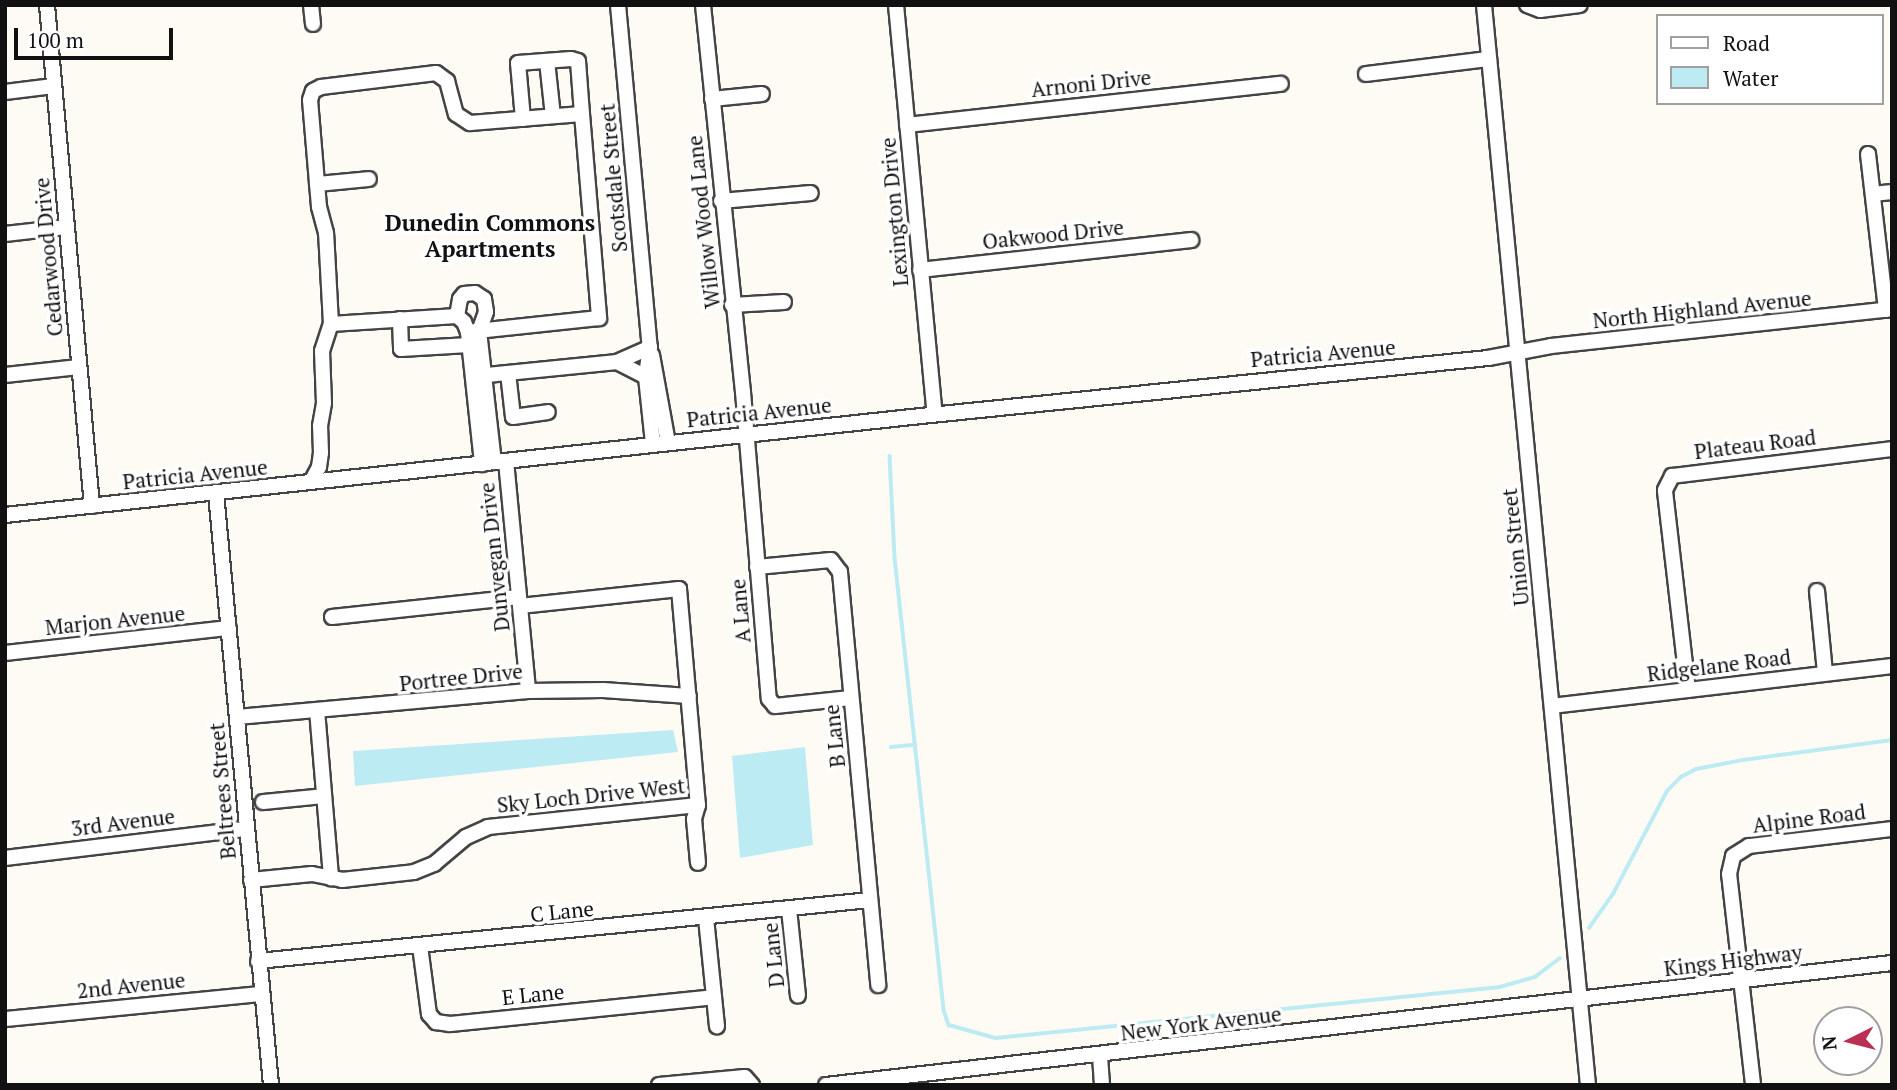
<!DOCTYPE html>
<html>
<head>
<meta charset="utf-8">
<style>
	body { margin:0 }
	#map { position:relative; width:1897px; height:1090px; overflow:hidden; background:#fefbf5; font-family:"PT Serif",serif }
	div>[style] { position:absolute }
	.water>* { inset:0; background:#bcebf3 }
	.stream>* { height:3.5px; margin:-1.75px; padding:0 1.75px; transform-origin:1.75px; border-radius:1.75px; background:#bcebf3 }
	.roads { filter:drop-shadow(2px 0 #444) drop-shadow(-2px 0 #444) drop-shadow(0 2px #444) drop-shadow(0 -2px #444) }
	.minor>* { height:14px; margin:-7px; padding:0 7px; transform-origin:7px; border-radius:7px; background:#fff }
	span { translate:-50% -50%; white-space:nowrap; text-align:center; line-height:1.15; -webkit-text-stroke:7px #fff; paint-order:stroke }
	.street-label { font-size:21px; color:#111 }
	.neighbourhood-label { font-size:23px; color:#111; font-weight:700 }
	.frame { position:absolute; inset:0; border:7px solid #111; pointer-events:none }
	.legend { position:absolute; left:1656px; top:14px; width:228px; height:91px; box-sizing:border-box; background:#fff; border:2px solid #a0a0a0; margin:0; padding:9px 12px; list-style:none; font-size:21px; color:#111 }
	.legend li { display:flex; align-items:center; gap:14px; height:35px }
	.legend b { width:35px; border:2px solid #a0a0a0 }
	.north { position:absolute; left:1813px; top:1006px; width:70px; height:70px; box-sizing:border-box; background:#fff; border:2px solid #a0a0a0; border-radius:50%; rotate:264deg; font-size:19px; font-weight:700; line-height:28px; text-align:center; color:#111 }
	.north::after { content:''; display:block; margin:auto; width:24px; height:32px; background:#bb2f55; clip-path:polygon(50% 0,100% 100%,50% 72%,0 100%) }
	.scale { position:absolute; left:14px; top:28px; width:159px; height:32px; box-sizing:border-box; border:4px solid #111; border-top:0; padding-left:9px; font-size:21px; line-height:24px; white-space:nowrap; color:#111; -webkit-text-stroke:5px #fff; paint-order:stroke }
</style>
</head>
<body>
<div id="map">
	<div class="water">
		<div style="clip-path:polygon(673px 730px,678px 752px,355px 786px,353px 751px)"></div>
		<div style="clip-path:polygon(805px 747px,813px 845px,740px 858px,732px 756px)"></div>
	</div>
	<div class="stream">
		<div style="left:890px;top:456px;width:102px;rotate:87.2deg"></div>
		<div style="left:895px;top:558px;width:455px;rotate:83.8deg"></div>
		<div style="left:944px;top:1010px;width:16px;rotate:72deg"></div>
		<div style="left:949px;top:1025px;width:49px;rotate:15.5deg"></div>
		<div style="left:996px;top:1038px;width:507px;rotate:-5.78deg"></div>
		<div style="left:1500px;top:987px;width:36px;rotate:-16deg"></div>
		<div style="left:1535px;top:977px;width:31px;rotate:-37deg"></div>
		<div style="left:891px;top:747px;width:24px;rotate:-5deg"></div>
		<div style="left:1589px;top:928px;width:42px;rotate:-54.8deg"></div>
		<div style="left:1613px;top:894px;width:116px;rotate:-62.3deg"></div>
		<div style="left:1667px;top:791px;width:20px;rotate:-45deg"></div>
		<div style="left:1681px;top:777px;width:17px;rotate:-28deg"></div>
		<div style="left:1696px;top:769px;width:48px;rotate:-10.8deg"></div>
		<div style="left:1743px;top:760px;width:150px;rotate:-7.6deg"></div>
	</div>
	<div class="roads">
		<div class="minor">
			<div style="left:47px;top:5px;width:503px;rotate:84.87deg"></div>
			<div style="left:311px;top:5px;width:19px;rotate:84deg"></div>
			<div style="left:618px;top:5px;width:343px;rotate:84.7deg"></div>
			<div style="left:650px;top:347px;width:30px;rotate:98deg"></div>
			<div style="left:646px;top:377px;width:67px;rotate:84deg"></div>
			<div style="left:703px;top:5px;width:389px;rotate:84.1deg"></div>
			<div style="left:743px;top:392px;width:308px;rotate:85.2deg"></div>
			<div style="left:769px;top:699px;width:9px;rotate:49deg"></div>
			<div style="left:775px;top:706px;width:76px;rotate:-6deg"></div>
			<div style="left:896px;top:5px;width:411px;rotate:84.6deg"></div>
			<div style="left:1484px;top:5px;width:1085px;rotate:84.5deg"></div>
			<div style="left:1527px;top:5px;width:14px;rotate:21deg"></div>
			<div style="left:1540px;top:10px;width:40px;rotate:-7.1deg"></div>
			<div style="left:547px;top:61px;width:55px;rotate:83.8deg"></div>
			<div style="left:1366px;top:74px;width:124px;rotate:-7deg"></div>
			<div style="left:5px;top:92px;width:49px;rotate:-7deg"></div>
			<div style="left:712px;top:99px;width:50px;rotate:-5.7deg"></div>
			<div style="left:523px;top:119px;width:56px;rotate:-95.1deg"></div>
			<div style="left:518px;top:63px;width:53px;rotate:-4.3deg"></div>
			<div style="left:571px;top:59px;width:7px;rotate:16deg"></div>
			<div style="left:578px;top:61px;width:53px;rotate:85.7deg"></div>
			<div style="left:907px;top:125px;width:376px;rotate:-6.3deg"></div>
			<div style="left:1868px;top:154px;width:157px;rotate:83.4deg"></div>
			<div style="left:317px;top:184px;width:52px;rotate:-5.5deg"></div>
			<div style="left:1873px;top:194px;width:19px;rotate:-6deg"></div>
			<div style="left:721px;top:201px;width:90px;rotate:-5.1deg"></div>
			<div style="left:5px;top:234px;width:61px;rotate:-6.5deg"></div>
			<div style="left:920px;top:270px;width:273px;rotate:-6.3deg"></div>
			<div style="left:732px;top:305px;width:52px;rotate:-3.3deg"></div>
			<div style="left:457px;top:316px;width:17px;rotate:-80deg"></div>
			<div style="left:460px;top:299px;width:6px;rotate:-51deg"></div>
			<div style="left:464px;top:294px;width:11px;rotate:-5deg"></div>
			<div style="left:475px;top:293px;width:11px;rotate:34deg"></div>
			<div style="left:484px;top:299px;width:13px;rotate:81deg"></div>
			<div style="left:486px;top:312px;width:20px;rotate:110deg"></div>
			<div style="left:479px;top:331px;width:132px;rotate:83.5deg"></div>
			<div style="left:400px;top:319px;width:30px;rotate:88deg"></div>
			<div style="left:401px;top:349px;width:68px;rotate:-3.4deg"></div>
			<div style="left:331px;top:324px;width:126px;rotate:-3.6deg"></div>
			<div style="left:457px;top:316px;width:9px;rotate:41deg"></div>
			<div style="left:464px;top:322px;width:11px;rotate:68deg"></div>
			<div style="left:468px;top:332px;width:133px;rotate:83.9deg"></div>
			<div style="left:652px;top:355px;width:89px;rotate:79.7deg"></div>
			<div style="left:617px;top:362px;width:33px;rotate:27deg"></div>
			<div style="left:508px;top:373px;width:44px;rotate:83.5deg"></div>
			<div style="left:513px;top:417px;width:35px;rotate:-8deg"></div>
			<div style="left:5px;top:375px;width:74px;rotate:-6.2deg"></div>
			<div style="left:477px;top:376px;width:141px;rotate:-5.7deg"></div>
			<div style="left:617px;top:362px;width:36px;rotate:-24deg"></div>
			<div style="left:506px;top:461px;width:231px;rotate:84.5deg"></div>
			<div style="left:311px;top:482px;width:17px;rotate:-62deg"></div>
			<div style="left:319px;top:467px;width:14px;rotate:-82deg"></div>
			<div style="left:321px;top:453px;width:27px;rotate:-92deg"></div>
			<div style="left:320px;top:426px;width:23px;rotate:-80deg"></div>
			<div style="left:324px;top:403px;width:52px;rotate:-92.2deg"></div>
			<div style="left:322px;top:351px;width:28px;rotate:-72deg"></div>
			<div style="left:331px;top:324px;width:91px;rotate:-93.1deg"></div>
			<div style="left:326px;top:233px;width:27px;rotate:-105deg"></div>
			<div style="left:319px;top:207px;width:107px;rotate:-94.8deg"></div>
			<div style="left:310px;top:100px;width:9px;rotate:-72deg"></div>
			<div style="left:313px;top:91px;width:9px;rotate:-27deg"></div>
			<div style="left:321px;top:87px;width:116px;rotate:-6.9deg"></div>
			<div style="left:436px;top:73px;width:14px;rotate:36deg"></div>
			<div style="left:447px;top:81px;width:34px;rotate:75deg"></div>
			<div style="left:456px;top:114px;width:17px;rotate:33deg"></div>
			<div style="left:470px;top:123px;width:112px;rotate:-4.6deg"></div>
			<div style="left:582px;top:114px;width:205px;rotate:85.2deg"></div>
			<div style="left:599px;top:318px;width:132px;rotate:173.9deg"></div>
			<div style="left:216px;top:493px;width:595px;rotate:84.69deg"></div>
			<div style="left:5px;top:515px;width:921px;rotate:-6.17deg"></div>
			<div style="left:921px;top:416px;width:570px;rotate:-5.84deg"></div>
			<div style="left:1488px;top:358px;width:64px;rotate:-10.8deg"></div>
			<div style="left:1551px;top:346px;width:343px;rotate:-6.2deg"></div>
			<div style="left:757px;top:567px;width:74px;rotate:-5.4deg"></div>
			<div style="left:831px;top:560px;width:15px;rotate:53deg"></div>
			<div style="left:840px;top:572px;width:415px;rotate:84.7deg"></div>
			<div style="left:1817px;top:591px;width:82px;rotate:84.4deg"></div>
			<div style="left:520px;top:606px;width:160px;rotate:-6.1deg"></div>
			<div style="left:679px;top:589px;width:217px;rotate:85deg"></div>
			<div style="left:698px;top:805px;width:15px;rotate:106deg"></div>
			<div style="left:694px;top:819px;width:44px;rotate:84.8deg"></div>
			<div style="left:332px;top:617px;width:188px;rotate:-6.1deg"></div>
			<div style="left:5px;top:653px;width:225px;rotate:-6.4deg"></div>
			<div style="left:1688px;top:690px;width:201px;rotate:-96.6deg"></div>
			<div style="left:1665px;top:490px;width:16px;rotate:-63deg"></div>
			<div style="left:1672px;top:476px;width:222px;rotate:-7deg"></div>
			<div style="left:1552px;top:706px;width:342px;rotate:-6.7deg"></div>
			<div style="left:317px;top:710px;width:169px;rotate:85.2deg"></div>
			<div style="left:237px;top:717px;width:292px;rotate:-5.1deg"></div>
			<div style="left:528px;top:691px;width:75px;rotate:-0.8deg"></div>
			<div style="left:603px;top:690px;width:86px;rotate:4deg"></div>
			<div style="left:263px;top:802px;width:61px;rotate:-5.6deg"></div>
			<div style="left:5px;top:858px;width:243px;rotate:-6.9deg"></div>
			<div style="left:251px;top:880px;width:61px;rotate:-5.6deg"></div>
			<div style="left:312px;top:874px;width:31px;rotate:11deg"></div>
			<div style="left:342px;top:880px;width:72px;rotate:-6.3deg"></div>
			<div style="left:414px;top:872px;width:22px;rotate:-22deg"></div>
			<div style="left:434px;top:864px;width:42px;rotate:-40.2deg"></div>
			<div style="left:466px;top:837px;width:24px;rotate:-24deg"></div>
			<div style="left:488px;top:827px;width:211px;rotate:-6deg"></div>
			<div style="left:789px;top:909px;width:87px;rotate:84.1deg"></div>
			<div style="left:706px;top:918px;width:109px;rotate:84.2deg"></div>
			<div style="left:420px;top:946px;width:69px;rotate:82.5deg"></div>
			<div style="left:429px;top:1014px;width:11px;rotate:49deg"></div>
			<div style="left:436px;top:1022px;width:14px;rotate:8deg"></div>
			<div style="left:450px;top:1024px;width:265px;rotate:-5.8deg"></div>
			<div style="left:258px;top:961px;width:615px;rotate:-5.69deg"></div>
			<div style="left:5px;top:1019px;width:257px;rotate:-5.6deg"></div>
			<div style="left:1100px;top:1056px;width:29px;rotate:86deg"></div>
			<div style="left:1753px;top:1084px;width:211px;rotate:-96.5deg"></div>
			<div style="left:1729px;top:874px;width:18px;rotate:-77deg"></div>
			<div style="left:1733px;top:856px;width:19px;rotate:-32deg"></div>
			<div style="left:1749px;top:846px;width:144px;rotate:-6.8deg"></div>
			<div style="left:659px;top:1085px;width:86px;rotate:-5.3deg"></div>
			<div style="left:745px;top:1077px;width:11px;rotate:49deg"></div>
			<div style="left:826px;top:1085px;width:1073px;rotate:-6.53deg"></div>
		</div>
	</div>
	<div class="street-label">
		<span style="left:1091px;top:83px;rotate:-6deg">Arnoni Drive</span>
		<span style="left:613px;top:178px;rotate:-95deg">Scotsdale Street</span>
		<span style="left:894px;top:212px;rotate:-95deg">Lexington Drive</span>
		<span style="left:703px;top:222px;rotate:-96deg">Willow Wood Lane</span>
		<span style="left:1053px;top:234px;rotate:-6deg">Oakwood Drive</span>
		<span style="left:48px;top:257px;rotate:-95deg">Cedarwood Drive</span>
		<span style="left:1702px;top:309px;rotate:-6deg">North Highland Avenue</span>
		<span style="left:1323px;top:353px;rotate:-5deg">Patricia Avenue</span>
		<span style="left:759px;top:412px;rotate:-6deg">Patricia Avenue</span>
		<span style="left:1755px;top:444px;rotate:-7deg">Plateau Road</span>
		<span style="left:195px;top:474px;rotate:-6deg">Patricia Avenue</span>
		<span style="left:1515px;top:547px;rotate:-96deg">Union Street</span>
		<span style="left:494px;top:557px;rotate:-96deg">Dunvegan Drive</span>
		<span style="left:740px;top:611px;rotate:-95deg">A Lane</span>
		<span style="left:115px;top:620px;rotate:-6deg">Marjon Avenue</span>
		<span style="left:1719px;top:665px;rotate:-7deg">Ridgelane Road</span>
		<span style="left:461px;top:677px;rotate:-6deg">Portree Drive</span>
		<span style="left:834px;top:736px;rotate:-96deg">B Lane</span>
		<span style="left:222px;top:791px;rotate:-95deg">Beltrees Street</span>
		<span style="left:591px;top:795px;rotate:-6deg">Sky Loch Drive West</span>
		<span style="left:1809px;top:818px;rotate:-7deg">Alpine Road</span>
		<span style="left:123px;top:822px;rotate:-7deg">3rd Avenue</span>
		<span style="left:562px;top:911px;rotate:-6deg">C Lane</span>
		<span style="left:773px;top:955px;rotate:-96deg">D Lane</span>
		<span style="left:1733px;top:960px;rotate:-7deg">Kings Highway</span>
		<span style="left:131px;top:985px;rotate:-6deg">2nd Avenue</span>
		<span style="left:533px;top:994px;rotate:-6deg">E Lane</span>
		<span style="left:1201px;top:1023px;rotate:-7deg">New York Avenue</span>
	</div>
	<div class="neighbourhood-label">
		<span style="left:490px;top:236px">Dunedin Commons<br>Apartments</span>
	</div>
	<div class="frame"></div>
	<ul class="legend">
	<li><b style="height:9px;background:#fff"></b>Road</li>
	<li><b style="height:19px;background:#bcebf3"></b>Water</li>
	</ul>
	<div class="north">N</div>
	<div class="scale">100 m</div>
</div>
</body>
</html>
